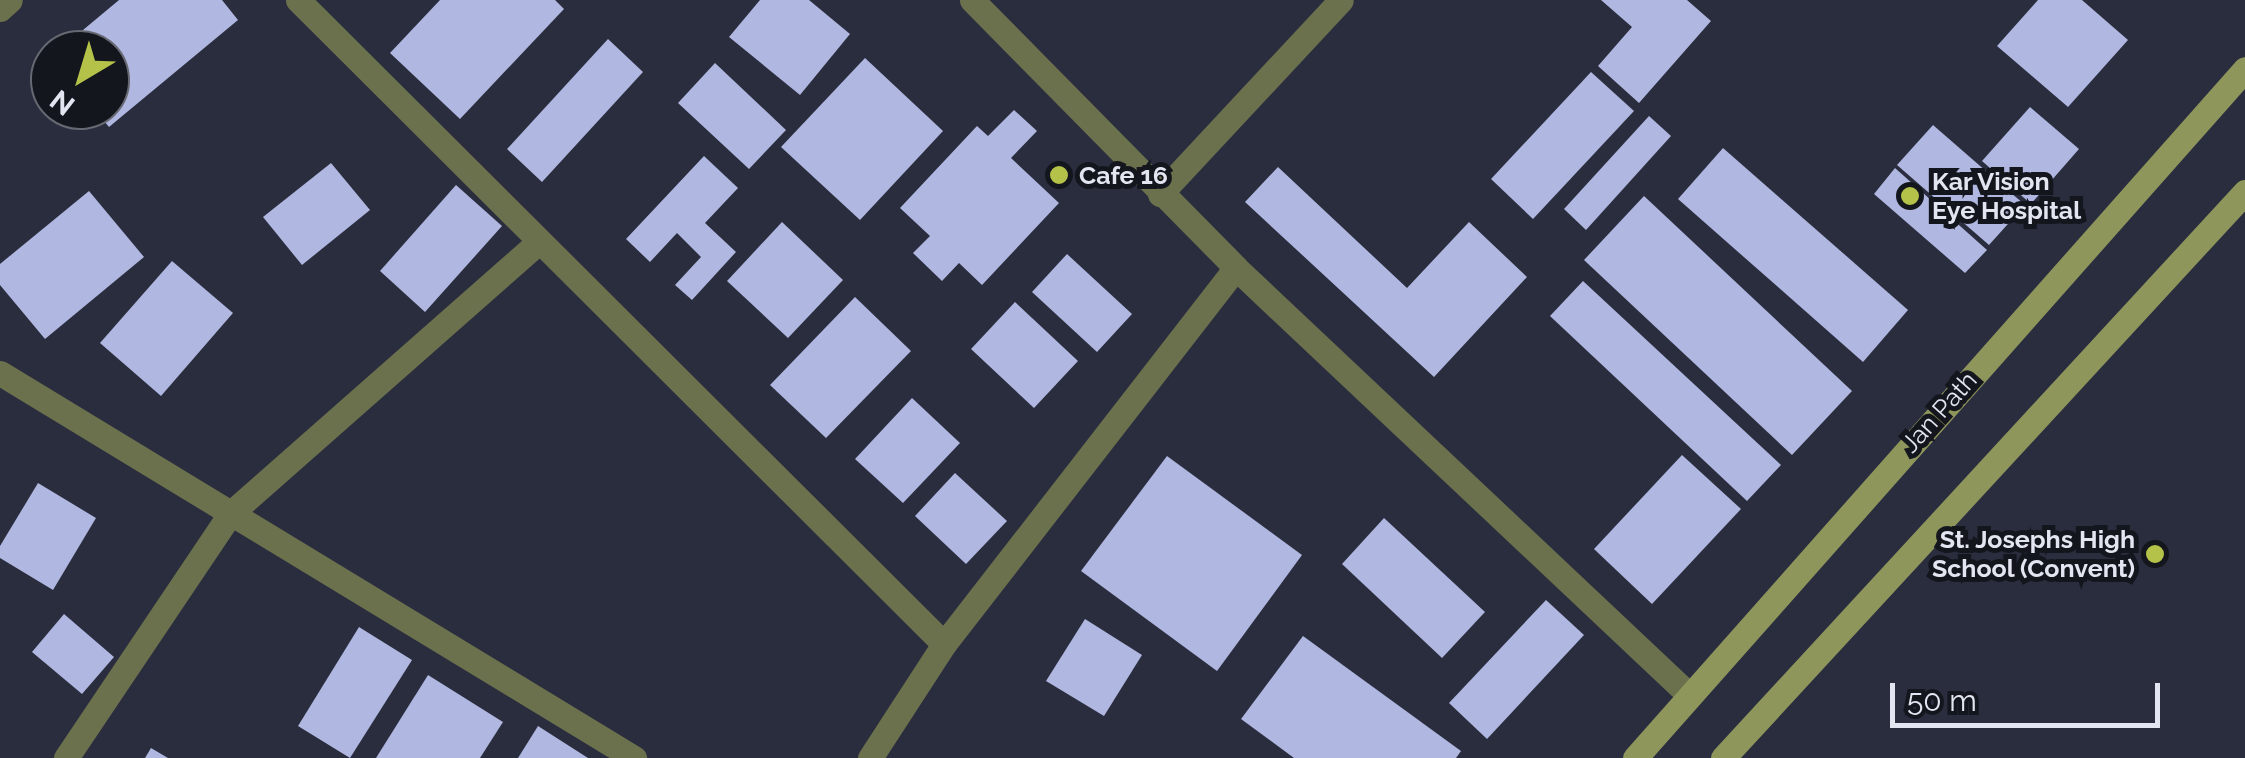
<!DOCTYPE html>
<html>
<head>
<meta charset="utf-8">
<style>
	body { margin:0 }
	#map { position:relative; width:2245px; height:758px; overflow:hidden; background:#2a2d3e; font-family:Raleway,sans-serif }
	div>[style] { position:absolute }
	.building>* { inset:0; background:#b0b7e0 }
	.minor>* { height:25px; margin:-12.5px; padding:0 12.5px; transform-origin:12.5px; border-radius:12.5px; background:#6b714d }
	.secondary>* { height:25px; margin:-12.5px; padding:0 12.5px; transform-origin:12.5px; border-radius:12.5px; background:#8e965c }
	.dots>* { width:28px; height:28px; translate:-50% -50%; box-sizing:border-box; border:5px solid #14161d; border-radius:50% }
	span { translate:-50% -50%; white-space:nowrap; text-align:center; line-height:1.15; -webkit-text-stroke:10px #14161d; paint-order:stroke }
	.poi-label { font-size:25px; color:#e3e5f1; font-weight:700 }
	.left { translate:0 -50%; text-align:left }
	.right { translate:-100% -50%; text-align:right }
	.street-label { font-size:25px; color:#e3e5f1 }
	.north { position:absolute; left:30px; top:30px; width:100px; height:100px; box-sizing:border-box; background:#14161d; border:2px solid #676972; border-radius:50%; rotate:218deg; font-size:28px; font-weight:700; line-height:40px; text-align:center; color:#e3e5f1 }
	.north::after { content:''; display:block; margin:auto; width:35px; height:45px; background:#b5c249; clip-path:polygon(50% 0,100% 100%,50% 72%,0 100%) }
	.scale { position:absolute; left:1890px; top:683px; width:270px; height:45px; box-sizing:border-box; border:5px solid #e3e5f1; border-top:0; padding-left:12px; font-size:30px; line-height:35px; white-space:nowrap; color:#e3e5f1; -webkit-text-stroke:8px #14161d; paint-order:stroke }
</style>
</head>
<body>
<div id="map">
	<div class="building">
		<div style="clip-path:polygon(119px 0,222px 0,238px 20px,109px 127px,95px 110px,110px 110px,110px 50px,59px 50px)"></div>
		<div style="clip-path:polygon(440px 0,555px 0,564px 9px,460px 119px,390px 53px)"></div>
		<div style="clip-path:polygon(760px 0,809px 0,850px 34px,800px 95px,729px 37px)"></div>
		<div style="clip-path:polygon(1601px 0,1687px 0,1711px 21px,1639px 103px,1598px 66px,1632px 27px)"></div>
		<div style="clip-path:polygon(2038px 0,2082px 0,2128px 40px,2068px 107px,1997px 46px)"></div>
		<div style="clip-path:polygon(608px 39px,643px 72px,542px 182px,507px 149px)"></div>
		<div style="clip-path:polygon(865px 58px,943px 131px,860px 220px,781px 147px)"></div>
		<div style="clip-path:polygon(715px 63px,786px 130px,749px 169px,678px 103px)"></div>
		<div style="clip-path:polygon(1591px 72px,1634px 111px,1533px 219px,1491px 179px)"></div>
		<div style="clip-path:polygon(2030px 107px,2079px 149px,2031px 204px,1982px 161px)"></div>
		<div style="clip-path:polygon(1014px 110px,1037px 131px,1011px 158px,1059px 203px,982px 285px,959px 263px,942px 281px,913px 253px,930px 236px,900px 208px,977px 126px,988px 136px)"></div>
		<div style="clip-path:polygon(1649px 116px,1671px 136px,1586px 230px,1564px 209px)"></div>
		<div style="clip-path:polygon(1933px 125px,2025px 205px,1989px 245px,1897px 165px)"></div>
		<div style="clip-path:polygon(1723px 148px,1908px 310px,1863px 362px,1678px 199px)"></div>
		<div style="clip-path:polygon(704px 156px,738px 188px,705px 223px,736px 252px,692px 300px,675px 285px,701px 257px,677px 233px,650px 262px,626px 239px)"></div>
		<div style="clip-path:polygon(331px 163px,370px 210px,302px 265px,263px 217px)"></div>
		<div style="clip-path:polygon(1278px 167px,1407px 288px,1469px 222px,1527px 277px,1434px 377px,1245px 202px)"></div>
		<div style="clip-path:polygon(1895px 168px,1987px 250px,1965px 273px,1874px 194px)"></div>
		<div style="clip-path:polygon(456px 185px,502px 226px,425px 312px,380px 271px)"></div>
		<div style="clip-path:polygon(89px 191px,144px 257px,45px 339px,0 285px,0 264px)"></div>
		<div style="clip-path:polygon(1644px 196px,1852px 391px,1792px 455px,1584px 260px)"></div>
		<div style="clip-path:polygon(782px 222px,843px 280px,788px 338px,727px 281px)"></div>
		<div style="clip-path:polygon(1067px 254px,1132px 314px,1097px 352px,1032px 292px)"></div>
		<div style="clip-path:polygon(172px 261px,233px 313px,161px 396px,100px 343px)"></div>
		<div style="clip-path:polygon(1583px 281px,1781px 465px,1747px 501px,1550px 316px)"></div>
		<div style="clip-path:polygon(855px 297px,911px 351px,826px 438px,770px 385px)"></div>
		<div style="clip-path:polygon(1015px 302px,1078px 361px,1034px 408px,971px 349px)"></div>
		<div style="clip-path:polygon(912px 398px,960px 443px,903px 503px,855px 459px)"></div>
		<div style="clip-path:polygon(1682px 455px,1741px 509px,1652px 604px,1594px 549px)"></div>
		<div style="clip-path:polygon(1167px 456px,1302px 555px,1217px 671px,1081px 571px)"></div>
		<div style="clip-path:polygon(955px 473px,1007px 521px,966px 564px,915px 516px)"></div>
		<div style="clip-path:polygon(38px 483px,96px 518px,53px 590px,0 558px,0 546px)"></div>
		<div style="clip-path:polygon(1384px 518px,1485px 612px,1442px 658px,1342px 564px)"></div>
		<div style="clip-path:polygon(1546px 600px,1584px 635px,1487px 739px,1449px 703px)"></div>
		<div style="clip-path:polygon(64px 614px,114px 657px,82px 694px,32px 652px)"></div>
		<div style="clip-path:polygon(1085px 619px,1142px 655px,1104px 716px,1046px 681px)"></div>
		<div style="clip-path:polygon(359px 627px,412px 660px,350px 758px,298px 726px)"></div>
		<div style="clip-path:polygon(1303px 636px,1461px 751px,1456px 758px,1294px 758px,1241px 719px)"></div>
		<div style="clip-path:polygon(428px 675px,503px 722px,480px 758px,376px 758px)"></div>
		<div style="clip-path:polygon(538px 726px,588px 758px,518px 758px)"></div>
		<div style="clip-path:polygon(151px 748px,168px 758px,145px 758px)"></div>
	</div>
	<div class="minor">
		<div style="left:298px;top:0;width:912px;rotate:44.91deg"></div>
		<div style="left:972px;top:0;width:376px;rotate:45.4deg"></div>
		<div style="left:1236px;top:268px;width:621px;rotate:43.3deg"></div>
		<div style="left:0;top:9px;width:13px;rotate:-42deg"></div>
		<div style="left:1160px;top:194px;width:265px;rotate:-47deg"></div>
		<div style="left:0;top:373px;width:742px;rotate:31.27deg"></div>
		<div style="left:66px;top:758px;width:294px;rotate:-56.1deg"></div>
		<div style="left:230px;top:514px;width:412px;rotate:-41.4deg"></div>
		<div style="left:870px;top:758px;width:136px;rotate:-57deg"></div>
		<div style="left:944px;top:644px;width:476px;rotate:-52.2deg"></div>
	</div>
	<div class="secondary">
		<div style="left:1635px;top:758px;width:920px;rotate:-48.48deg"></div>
		<div style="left:1723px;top:758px;width:770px;rotate:-47.32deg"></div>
	</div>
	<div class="dots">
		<div style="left:1059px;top:175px;background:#b5c249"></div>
		<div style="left:1910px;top:196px;background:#b5c249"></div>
		<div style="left:2155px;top:554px;background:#b5c249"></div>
	</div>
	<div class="poi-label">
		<span class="left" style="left:1079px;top:175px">Cafe 16</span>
		<span class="left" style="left:1932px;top:196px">Kar Vision<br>Eye Hospital</span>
		<span class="right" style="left:2135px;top:554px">St. Josephs High<br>School (Convent)</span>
	</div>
	<div class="street-label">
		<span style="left:1939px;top:412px;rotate:-48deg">Jan Path</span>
	</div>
	<div class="north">N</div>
	<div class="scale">50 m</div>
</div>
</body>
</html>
